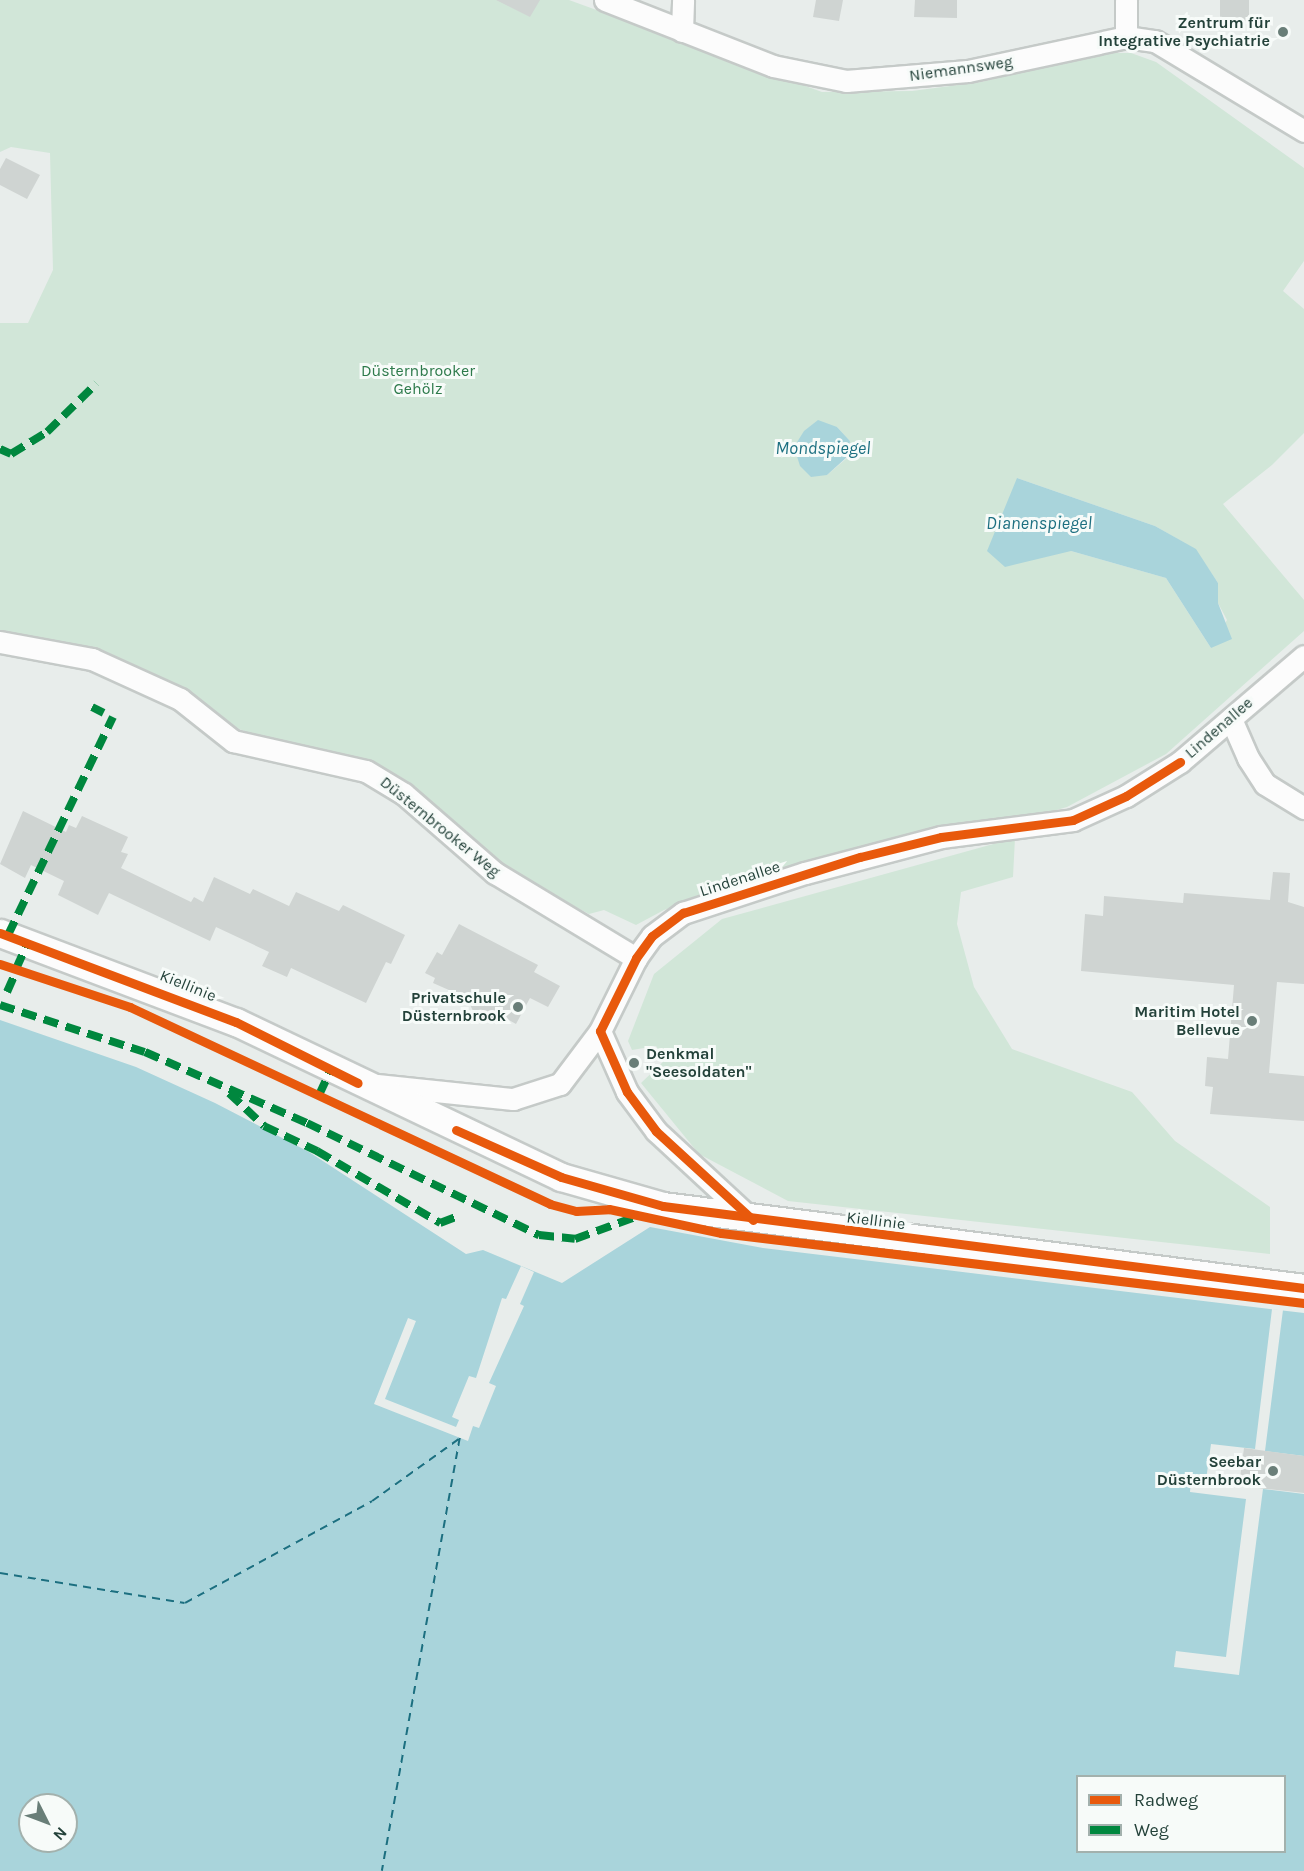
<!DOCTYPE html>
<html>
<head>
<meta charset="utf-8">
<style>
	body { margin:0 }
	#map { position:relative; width:1304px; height:1871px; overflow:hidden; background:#e8edeb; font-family:Karla,sans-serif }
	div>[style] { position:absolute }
	.green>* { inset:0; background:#d1e6d8 }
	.water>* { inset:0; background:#a9d4db }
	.pier>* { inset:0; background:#e8edeb }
	.ferry>* { height:1.5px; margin-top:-0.75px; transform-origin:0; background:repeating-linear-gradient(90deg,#1c6f80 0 8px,transparent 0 14px) }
	.building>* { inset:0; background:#cfd4d2 }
	.roads { filter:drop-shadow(2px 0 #c5cac8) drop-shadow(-2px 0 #c5cac8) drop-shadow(0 2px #c5cac8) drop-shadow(0 -2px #c5cac8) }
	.minor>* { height:21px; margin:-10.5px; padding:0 10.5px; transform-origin:10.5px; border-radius:10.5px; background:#fcfcfc }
	.tertiary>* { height:27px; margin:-13.5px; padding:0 13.5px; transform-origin:13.5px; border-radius:13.5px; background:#fcfcfc }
	.quiet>* { height:8px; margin-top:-4px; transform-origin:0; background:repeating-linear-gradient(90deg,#00873e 0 15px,transparent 0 23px) }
	.cycleway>* { height:9px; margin:-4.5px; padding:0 4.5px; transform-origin:4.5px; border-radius:4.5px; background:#e8590c }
	.dots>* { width:16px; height:16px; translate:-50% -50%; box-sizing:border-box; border:3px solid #f7fbf9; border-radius:50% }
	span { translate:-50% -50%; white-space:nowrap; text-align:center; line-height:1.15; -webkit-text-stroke:6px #f7fbf9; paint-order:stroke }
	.poi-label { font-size:16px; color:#24423a; font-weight:700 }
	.right { translate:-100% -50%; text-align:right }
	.left { translate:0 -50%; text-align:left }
	.street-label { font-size:16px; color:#24423a }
	.park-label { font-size:16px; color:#2d7a4b }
	.water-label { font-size:18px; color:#1c6f80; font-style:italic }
	.legend { position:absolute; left:1076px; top:1775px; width:210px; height:78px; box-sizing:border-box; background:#f7fbf9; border:2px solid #a3b1ad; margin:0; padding:8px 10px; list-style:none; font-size:18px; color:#24423a }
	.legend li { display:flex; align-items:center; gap:12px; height:30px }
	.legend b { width:30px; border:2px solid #a3b1ad }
	.north { position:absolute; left:18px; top:1793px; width:60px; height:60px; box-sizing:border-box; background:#f7fbf9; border:2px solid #a3b1ad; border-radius:50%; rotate:132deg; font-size:16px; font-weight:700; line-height:24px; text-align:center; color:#24423a }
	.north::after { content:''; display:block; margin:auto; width:21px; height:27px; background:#697e78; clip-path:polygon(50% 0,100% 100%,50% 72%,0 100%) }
</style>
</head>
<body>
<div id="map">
	<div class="green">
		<div style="clip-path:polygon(evenodd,0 0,569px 0,822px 92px,912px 91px,981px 82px,1103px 53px,1131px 53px,1156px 62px,1304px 168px,1304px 261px,1283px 291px,1304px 309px,1304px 433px,1272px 465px,1223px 504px,1304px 600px,1304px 631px,1166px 754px,1067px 807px,1018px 821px,845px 850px,664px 910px,636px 925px,604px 910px,589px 914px,495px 864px,378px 766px,349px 755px,272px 741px,239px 729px,183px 688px,100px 654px,0 631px,0 323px,28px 323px,53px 270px,50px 153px,11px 147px,0 152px,0 0,837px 427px,850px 441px,847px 458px,827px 475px,837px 427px,0 0,1017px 478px,1155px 526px,1195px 549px,1218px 583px,1218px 603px,1227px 620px,1211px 648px,1166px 578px,1071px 551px,1017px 478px)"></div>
		<div style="clip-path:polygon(1015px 838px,1013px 877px,961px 892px,957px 924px,974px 987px,1012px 1049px,1132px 1092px,1175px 1141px,1270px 1207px,1270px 1254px,788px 1201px,699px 1154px,641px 1083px,665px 1060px,656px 1046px,632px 1050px,628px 1041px,654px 974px,722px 919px)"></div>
	</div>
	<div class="water">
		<div style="clip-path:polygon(818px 420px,837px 427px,850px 441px,847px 457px,827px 475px,811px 477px,800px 466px,794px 447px,804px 431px)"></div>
		<div style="clip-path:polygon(1017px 478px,1155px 526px,1196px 549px,1218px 583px,1218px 603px,1232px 639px,1211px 648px,1166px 578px,1071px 551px,1005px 567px,987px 551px)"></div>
		<div style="clip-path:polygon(evenodd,0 1020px,136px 1067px,215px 1103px,309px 1152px,466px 1254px,483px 1250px,562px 1283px,650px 1227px,763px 1248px,1304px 1313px,1304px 1871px,0 1871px,0 1020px,1078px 1776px,1284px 1776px,1284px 1852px,1078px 1852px,1078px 1776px,0 1020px,30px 1805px,66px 1805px,66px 1841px,30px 1841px,30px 1805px)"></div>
	</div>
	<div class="pier">
		<div style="clip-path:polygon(521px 1266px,534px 1272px,520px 1304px,524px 1306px,489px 1383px,496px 1386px,479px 1428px,473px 1426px,468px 1441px,374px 1404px,408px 1318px,416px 1321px,385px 1399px,456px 1427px,459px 1420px,452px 1417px,469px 1376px,476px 1378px,502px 1298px,506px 1299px)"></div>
		<div style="clip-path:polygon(1272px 1309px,1283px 1310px,1265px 1451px,1304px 1456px,1304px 1494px,1263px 1489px,1239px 1675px,1174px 1667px,1176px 1651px,1226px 1657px,1246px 1499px,1190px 1492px,1191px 1479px,1206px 1480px,1211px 1444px,1255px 1449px)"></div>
	</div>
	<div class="ferry">
		<div style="left:0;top:1573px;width:187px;rotate:9.2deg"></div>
		<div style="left:185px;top:1603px;width:213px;rotate:-28.6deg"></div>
		<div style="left:372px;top:1501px;width:108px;rotate:-35.6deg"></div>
		<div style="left:460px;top:1438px;width:440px;rotate:100.2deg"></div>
	</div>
	<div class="building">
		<div style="clip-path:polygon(496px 0,540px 0,530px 17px)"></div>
		<div style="clip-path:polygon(816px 0,843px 0,839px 21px,813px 17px)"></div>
		<div style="clip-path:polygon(915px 0,957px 0,957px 18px,914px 17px)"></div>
		<div style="clip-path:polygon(1220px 0,1249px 0,1249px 21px,1220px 20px)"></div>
		<div style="clip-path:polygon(6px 158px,40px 175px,27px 199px,0 185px,0 169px)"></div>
		<div style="clip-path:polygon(23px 811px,66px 832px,69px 825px,76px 828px,82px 816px,128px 837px,121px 852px,128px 854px,121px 868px,191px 902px,194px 897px,203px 902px,214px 877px,250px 894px,253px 889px,289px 906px,296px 892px,339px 911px,343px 905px,405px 935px,391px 964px,386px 962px,366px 1003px,291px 968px,287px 977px,262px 966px,269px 952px,216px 927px,210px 941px,109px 893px,98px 915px,58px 895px,64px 881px,31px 865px,25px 878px,0 864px)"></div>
		<div style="clip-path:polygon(1273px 872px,1290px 873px,1288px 902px,1304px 907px,1304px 984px,1277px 982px,1269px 1073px,1304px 1076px,1304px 1121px,1210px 1114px,1213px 1087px,1205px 1086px,1207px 1057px,1228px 1059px,1234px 985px,1081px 971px,1085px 914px,1103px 916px,1104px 896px,1183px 903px,1184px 893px,1270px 900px)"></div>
		<div style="clip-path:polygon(459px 924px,538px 965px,534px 972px,560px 986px,548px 1007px,530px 998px,516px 1024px,507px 1019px,493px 1024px,473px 1011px,467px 998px,433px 983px,435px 978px,425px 973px,437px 952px,442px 955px)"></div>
		<div style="clip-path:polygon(1244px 1448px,1304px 1456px,1304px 1493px,1239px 1486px)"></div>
	</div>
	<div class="roads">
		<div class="minor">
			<div style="left:605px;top:0;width:180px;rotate:21.4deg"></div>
			<div style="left:773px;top:66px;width:75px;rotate:11.6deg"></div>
			<div style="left:846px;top:81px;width:122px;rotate:-4.7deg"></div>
			<div style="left:968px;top:71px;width:162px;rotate:-12.1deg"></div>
			<div style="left:1126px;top:37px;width:29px;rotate:8deg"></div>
			<div style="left:1155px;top:41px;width:174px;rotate:31.1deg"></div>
			<div style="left:1126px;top:0;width:37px;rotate:90deg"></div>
			<div style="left:682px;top:31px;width:31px;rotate:-88deg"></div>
			<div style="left:0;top:642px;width:94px;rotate:10.5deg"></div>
			<div style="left:92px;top:659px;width:97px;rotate:24.4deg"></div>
			<div style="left:180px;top:699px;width:68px;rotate:38.4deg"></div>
			<div style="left:233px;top:741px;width:136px;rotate:12.7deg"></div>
			<div style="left:366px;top:771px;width:44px;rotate:31.2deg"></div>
			<div style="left:404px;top:794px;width:121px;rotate:41deg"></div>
			<div style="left:495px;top:873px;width:165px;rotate:31.1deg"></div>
			<div style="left:1231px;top:719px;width:43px;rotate:66.4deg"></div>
			<div style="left:1248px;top:758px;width:31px;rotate:57deg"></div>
			<div style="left:1265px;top:784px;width:46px;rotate:31.6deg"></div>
			<div style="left:600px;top:1031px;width:67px;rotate:66.1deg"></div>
			<div style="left:627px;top:1092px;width:49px;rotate:53.4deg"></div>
			<div style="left:656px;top:1131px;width:129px;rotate:42.8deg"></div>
			<div style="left:377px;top:1085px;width:137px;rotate:5.9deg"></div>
			<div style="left:513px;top:1099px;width:49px;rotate:-17.7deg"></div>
			<div style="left:560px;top:1084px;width:66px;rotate:-53deg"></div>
			<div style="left:600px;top:1031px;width:81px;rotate:-63.7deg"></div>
			<div style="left:636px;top:958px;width:27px;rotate:-54deg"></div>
			<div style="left:652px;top:936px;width:39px;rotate:-37deg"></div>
			<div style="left:683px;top:913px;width:128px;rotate:-18.2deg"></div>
			<div style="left:805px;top:873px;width:141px;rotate:-14.8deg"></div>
			<div style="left:941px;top:837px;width:133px;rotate:-7.3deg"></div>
			<div style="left:1073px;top:820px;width:58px;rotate:-24.4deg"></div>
			<div style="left:1126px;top:796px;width:64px;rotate:-32.2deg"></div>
			<div style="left:1180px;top:762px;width:163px;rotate:-40.5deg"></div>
		</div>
		<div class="tertiary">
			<div style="left:0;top:933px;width:252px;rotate:20.7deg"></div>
			<div style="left:236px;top:1022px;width:360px;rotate:25.5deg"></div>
			<div style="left:561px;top:1177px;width:106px;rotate:15.9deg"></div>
			<div style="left:663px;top:1206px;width:646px;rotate:7.29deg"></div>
		</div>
	</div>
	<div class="quiet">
		<div style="left:0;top:449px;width:12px;rotate:24deg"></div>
		<div style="left:11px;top:454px;width:42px;rotate:-31.4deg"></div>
		<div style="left:47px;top:432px;width:69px;rotate:-44.4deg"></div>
		<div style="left:92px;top:707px;width:13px;rotate:27deg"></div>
		<div style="left:8px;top:935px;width:242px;rotate:-64.3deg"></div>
		<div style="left:16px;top:969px;width:30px;rotate:-66deg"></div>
		<div style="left:7px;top:992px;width:20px;rotate:-66deg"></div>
		<div style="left:0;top:1005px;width:152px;rotate:18deg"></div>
		<div style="left:145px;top:1052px;width:177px;rotate:23.7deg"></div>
		<div style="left:307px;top:1123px;width:258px;rotate:25.8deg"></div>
		<div style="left:539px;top:1235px;width:36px;rotate:6deg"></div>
		<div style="left:575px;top:1239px;width:64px;rotate:-20.1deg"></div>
		<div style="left:229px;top:1093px;width:48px;rotate:43.3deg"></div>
		<div style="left:264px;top:1126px;width:59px;rotate:25.3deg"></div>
		<div style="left:317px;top:1151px;width:143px;rotate:30.3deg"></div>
		<div style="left:440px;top:1223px;width:19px;rotate:-21deg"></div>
		<div style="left:319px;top:1095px;width:29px;rotate:-65deg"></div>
	</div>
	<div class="cycleway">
		<div style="left:0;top:933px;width:252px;rotate:20.7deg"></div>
		<div style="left:236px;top:1022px;width:136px;rotate:26.6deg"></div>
		<div style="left:0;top:964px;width:137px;rotate:18.3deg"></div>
		<div style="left:130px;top:1007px;width:464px;rotate:25.1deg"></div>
		<div style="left:550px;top:1204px;width:27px;rotate:15deg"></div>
		<div style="left:576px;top:1211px;width:33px;rotate:-3deg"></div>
		<div style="left:609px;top:1209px;width:115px;rotate:12.1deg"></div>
		<div style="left:721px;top:1233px;width:587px;rotate:6.85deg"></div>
		<div style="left:456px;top:1130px;width:115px;rotate:24.1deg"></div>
		<div style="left:561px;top:1177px;width:106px;rotate:15.9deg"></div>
		<div style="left:663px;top:1206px;width:646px;rotate:7.29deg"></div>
		<div style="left:753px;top:1220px;width:132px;rotate:-137.5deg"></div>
		<div style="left:656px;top:1131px;width:49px;rotate:-126.6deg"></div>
		<div style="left:627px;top:1092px;width:67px;rotate:-113.9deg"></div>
		<div style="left:600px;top:1031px;width:81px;rotate:-63.7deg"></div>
		<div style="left:636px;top:958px;width:27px;rotate:-54deg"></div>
		<div style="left:652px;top:936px;width:39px;rotate:-37deg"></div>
		<div style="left:683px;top:913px;width:186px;rotate:-17.6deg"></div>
		<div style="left:860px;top:857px;width:83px;rotate:-13.9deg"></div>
		<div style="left:941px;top:837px;width:133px;rotate:-7.3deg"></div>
		<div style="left:1073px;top:820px;width:58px;rotate:-24.4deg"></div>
		<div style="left:1126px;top:796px;width:64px;rotate:-32.2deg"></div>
	</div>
	<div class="dots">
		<div style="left:1283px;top:32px;background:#697e78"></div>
		<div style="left:518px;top:1007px;background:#697e78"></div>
		<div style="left:1252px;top:1021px;background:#697e78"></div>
		<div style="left:634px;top:1063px;background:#697e78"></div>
		<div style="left:1273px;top:1471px;background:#697e78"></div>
	</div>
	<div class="poi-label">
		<span class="right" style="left:1270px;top:32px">Zentrum für<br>Integrative Psychiatrie</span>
		<span class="right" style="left:506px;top:1007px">Privatschule<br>Düsternbrook</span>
		<span class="right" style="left:1240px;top:1021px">Maritim Hotel<br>Bellevue</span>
		<span class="left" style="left:646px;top:1063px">Denkmal<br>"Seesoldaten"</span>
		<span class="right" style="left:1261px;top:1471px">Seebar<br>Düsternbrook</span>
	</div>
	<div class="street-label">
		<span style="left:961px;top:69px;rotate:-8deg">Niemannsweg</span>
		<span style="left:1219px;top:728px;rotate:-41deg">Lindenallee</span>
		<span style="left:440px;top:827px;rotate:39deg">Düsternbrooker Weg</span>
		<span style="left:740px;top:879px;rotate:-18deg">Lindenallee</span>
		<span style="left:188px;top:986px;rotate:22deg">Kiellinie</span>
		<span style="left:876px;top:1221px;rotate:7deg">Kiellinie</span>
	</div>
	<div class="park-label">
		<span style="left:418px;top:380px">Düsternbrooker<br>Gehölz</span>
	</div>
	<div class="water-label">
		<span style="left:823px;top:448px">Mondspiegel</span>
		<span style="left:1039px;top:523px">Dianenspiegel</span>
	</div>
	<ul class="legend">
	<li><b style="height:8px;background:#e8590c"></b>Radweg</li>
	<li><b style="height:8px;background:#00873e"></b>Weg</li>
	</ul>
	<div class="north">N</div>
</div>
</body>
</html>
